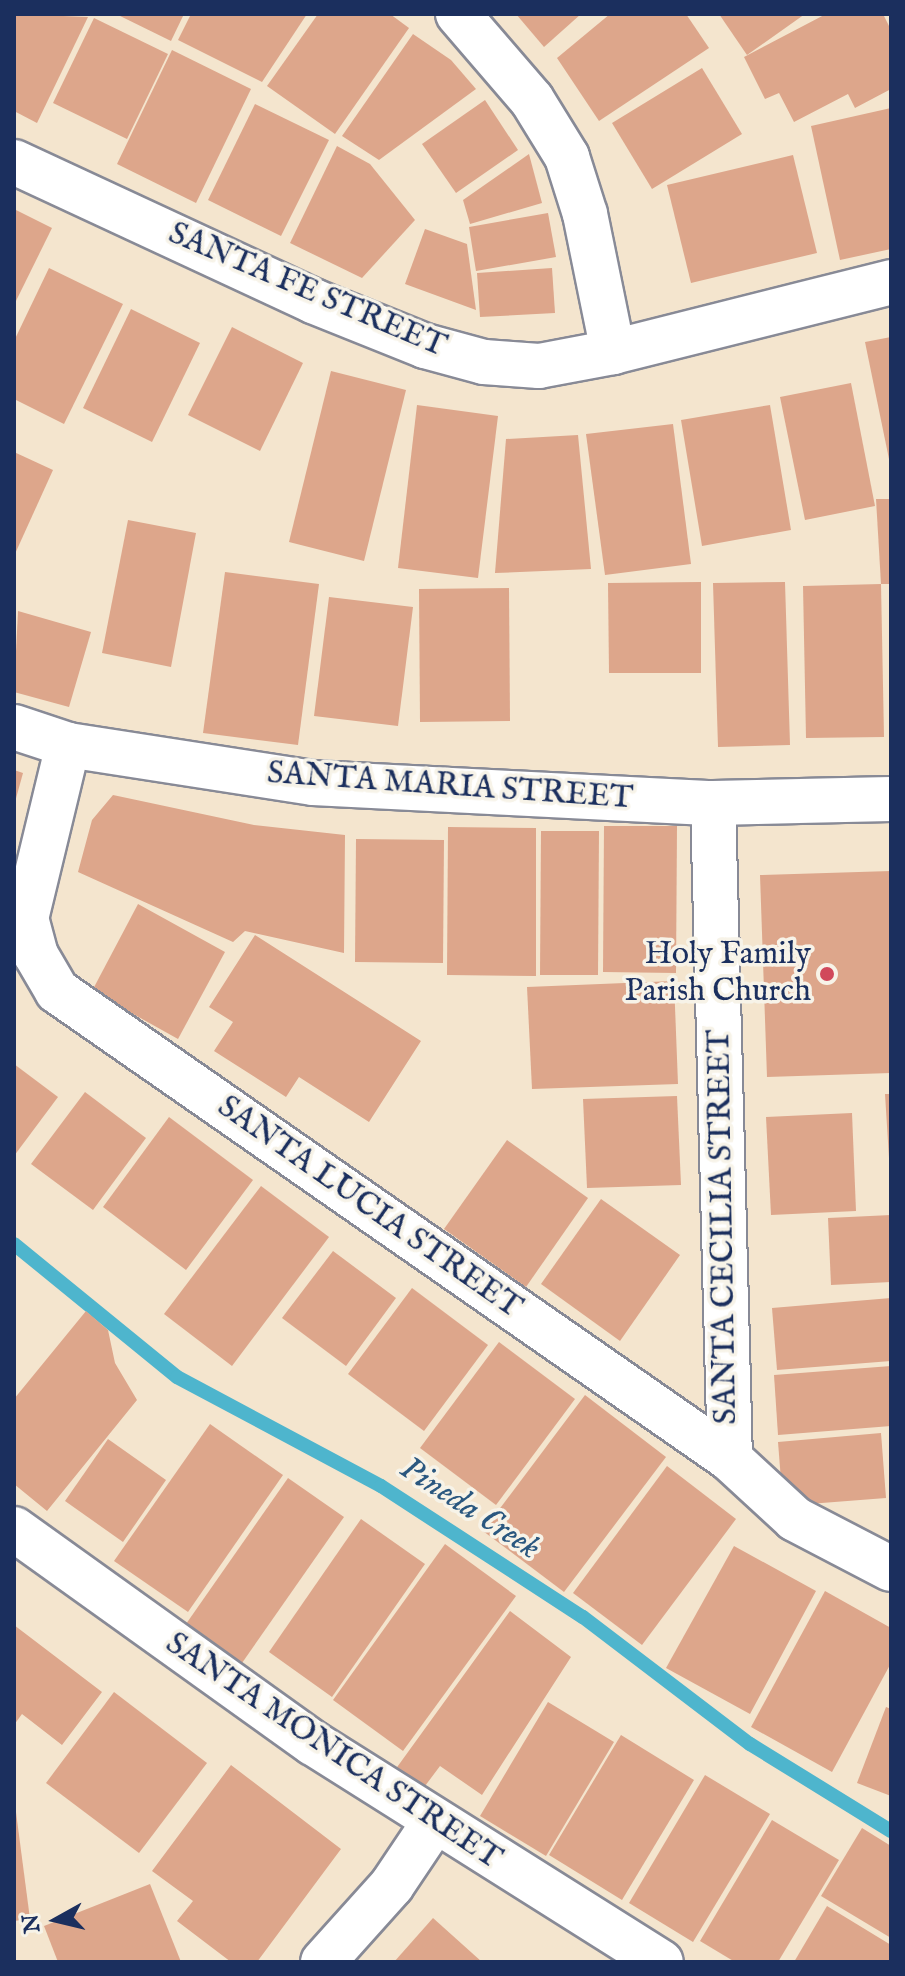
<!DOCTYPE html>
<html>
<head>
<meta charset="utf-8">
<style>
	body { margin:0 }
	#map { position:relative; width:905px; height:1976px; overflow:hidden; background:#f4e5ce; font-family:"IM FELL English",serif }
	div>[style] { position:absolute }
	.stream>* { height:14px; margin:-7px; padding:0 7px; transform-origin:7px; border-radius:7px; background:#4eb5cd }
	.building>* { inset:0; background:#dda68b }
	.roads { filter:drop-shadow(2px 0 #888a96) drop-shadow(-2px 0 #888a96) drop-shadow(0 2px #888a96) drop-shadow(0 -2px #888a96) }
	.minor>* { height:44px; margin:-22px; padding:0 22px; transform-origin:22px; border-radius:22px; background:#fff }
	.dots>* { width:22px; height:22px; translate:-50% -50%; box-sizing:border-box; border:4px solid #f7f3e8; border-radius:50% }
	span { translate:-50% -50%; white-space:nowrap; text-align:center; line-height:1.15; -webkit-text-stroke:7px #f7f3e8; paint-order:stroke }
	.street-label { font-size:32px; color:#1b2f5e }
	.poi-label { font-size:32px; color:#1b2f5e }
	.right { translate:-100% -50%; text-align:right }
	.water-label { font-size:34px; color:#2a577f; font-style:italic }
	.frame { position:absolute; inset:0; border:16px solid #1b2f5e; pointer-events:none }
	.north { position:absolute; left:16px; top:1880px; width:80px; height:80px; -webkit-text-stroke:6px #f7f3e8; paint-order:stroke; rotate:262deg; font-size:22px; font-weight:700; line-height:32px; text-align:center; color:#1b2f5e }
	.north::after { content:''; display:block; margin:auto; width:28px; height:36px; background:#1b2f5e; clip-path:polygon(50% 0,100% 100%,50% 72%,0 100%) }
</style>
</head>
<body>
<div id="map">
	<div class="stream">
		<div style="left:14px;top:1244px;width:210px;rotate:39.2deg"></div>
		<div style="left:177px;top:1377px;width:231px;rotate:28.1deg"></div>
		<div style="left:381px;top:1486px;width:241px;rotate:33deg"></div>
		<div style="left:583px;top:1617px;width:210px;rotate:37.3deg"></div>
		<div style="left:750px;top:1744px;width:166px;rotate:31.7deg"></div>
	</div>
	<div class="building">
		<div style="clip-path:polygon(14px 14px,88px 17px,37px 123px,14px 111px)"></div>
		<div style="clip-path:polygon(116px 14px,184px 14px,171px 41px)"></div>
		<div style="clip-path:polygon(191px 14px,307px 14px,262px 82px,178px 40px)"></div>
		<div style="clip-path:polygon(318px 14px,390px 14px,409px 28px,335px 134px,267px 86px)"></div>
		<div style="clip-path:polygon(516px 14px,581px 14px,544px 47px)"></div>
		<div style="clip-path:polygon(610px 14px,686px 14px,709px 48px,599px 121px,557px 58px)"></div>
		<div style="clip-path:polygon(719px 14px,805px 14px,747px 55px)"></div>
		<div style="clip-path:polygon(826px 14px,883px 14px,891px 30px,891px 89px,855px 108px,848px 94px,794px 122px,779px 93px,765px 99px,744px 57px)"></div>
		<div style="clip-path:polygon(94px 18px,168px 54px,127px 139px,53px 103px)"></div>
		<div style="clip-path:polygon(413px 34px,451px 60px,476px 89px,379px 160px,342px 136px)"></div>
		<div style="clip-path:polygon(172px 50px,251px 89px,196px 203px,117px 164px)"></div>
		<div style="clip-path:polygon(702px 68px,742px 134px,652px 189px,612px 123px)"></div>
		<div style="clip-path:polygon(485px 100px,518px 150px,456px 193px,422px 144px)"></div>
		<div style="clip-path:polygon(255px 104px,329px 140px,281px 236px,208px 200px)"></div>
		<div style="clip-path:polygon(891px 108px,891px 249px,840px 260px,811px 126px)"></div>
		<div style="clip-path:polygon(337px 146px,370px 164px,415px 220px,362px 278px,290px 243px)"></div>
		<div style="clip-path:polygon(529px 154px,542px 203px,470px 224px,463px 200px)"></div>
		<div style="clip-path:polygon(793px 155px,817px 253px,691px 283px,667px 185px)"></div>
		<div style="clip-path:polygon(14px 209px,52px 228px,14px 305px)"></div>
		<div style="clip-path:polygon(548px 213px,556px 257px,476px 271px,469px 227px)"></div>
		<div style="clip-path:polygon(425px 229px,467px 244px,476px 310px,405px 284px)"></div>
		<div style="clip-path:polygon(49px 268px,123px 304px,64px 424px,14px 399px,14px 341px)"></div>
		<div style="clip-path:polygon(552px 268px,555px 313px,480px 317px,477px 273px)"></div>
		<div style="clip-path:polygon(131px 309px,200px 343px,152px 442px,83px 408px)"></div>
		<div style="clip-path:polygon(232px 327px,303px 363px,260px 451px,188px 415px)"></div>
		<div style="clip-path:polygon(891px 337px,891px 464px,890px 464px,865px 342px)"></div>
		<div style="clip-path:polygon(331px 371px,406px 390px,364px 561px,289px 542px)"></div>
		<div style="clip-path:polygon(851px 383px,875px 506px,805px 520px,780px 397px)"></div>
		<div style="clip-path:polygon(417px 405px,498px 416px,478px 578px,398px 568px)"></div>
		<div style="clip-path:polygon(770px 405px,791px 530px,702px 546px,681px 420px)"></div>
		<div style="clip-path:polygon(673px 424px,691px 564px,605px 575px,586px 434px)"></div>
		<div style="clip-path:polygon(578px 435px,591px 569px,495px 573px,506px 439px)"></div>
		<div style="clip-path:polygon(14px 452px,53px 470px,14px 556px)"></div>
		<div style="clip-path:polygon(876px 499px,891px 499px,891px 584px,881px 584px)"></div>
		<div style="clip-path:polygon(128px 520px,196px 533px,171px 667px,102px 653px)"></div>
		<div style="clip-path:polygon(225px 572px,319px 584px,298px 745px,203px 733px)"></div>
		<div style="clip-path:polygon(701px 582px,701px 673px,609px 673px,608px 583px)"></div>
		<div style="clip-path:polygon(785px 582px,790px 745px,718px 747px,713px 583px)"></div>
		<div style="clip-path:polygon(881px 584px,884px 737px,806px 738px,803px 586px)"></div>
		<div style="clip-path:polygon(509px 588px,510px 721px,420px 722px,419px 589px)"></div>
		<div style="clip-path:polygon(329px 597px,413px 607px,398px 726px,314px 716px)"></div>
		<div style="clip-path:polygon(18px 611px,91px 632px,69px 707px,14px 692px)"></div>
		<div style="clip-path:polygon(14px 770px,23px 773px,15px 802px,14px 802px)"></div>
		<div style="clip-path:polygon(113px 795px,254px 825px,345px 835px,344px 953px,245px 931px,233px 942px,78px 872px,92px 820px)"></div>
		<div style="clip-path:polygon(604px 826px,677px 826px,676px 973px,603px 972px)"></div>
		<div style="clip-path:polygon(448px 827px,536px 828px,536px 976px,447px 975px)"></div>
		<div style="clip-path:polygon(541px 831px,599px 831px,598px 975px,540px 975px)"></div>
		<div style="clip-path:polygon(356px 839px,444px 840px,443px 963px,355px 962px)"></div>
		<div style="clip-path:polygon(891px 871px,891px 1073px,767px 1077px,760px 875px)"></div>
		<div style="clip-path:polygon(138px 904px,225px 952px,178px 1039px,92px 991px)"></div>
		<div style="clip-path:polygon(255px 935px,421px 1041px,369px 1122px,299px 1077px,286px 1097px,214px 1051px,233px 1022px,209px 1007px)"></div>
		<div style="clip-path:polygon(674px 981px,678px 1084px,532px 1089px,527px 987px)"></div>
		<div style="clip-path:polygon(14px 1064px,58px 1097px,14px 1156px)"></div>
		<div style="clip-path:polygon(85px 1092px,146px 1138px,93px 1210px,31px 1164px)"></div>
		<div style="clip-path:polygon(885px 1094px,891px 1094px,891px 1158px,889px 1158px)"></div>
		<div style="clip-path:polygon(677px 1096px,681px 1185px,587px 1188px,583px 1099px)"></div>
		<div style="clip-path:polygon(852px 1113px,856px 1211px,771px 1215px,766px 1117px)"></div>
		<div style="clip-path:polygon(169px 1117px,253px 1180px,186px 1270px,103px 1207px)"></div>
		<div style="clip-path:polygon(507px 1140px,588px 1198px,526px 1287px,444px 1229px)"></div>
		<div style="clip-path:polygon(261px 1186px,329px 1237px,232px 1366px,164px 1314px)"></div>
		<div style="clip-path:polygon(601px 1199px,680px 1255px,620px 1341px,541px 1284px)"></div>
		<div style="clip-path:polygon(891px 1215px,891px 1282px,831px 1285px,828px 1218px)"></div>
		<div style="clip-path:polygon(333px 1251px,396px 1298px,346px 1366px,282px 1318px)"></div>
		<div style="clip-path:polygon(412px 1288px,488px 1345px,424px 1431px,348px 1374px)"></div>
		<div style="clip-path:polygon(891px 1298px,891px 1361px,777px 1370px,772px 1308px)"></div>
		<div style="clip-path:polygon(86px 1311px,108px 1330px,115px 1363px,137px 1400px,47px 1511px,14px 1484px,14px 1399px)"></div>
		<div style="clip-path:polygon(499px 1342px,575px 1399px,496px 1505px,420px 1448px)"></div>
		<div style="clip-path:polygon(891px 1366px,891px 1426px,778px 1435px,774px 1375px)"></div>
		<div style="clip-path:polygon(585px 1395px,666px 1457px,564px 1592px,483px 1531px)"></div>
		<div style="clip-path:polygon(210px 1424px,283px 1475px,188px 1612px,114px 1561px)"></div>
		<div style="clip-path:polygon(881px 1433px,886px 1498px,783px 1506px,778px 1442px)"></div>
		<div style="clip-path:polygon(108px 1439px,166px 1480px,123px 1542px,65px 1501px)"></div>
		<div style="clip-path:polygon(667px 1466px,736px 1519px,642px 1645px,573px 1593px)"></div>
		<div style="clip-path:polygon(288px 1478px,344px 1517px,242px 1663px,186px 1624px)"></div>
		<div style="clip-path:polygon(361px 1519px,425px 1564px,332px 1697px,269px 1652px)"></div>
		<div style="clip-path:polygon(445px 1544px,516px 1596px,403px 1751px,333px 1700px)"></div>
		<div style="clip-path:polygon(734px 1546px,816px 1591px,750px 1714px,666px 1668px)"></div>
		<div style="clip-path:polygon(825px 1591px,891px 1628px,891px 1663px,832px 1772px,751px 1727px)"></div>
		<div style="clip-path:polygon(510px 1611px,571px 1657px,482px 1795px,440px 1766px,422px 1790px,395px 1770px)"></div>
		<div style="clip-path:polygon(14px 1625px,102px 1692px,62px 1745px,22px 1714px,14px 1725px)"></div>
		<div style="clip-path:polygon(114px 1692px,207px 1763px,139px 1853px,46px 1783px)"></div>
		<div style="clip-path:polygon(548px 1702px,614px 1742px,546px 1856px,480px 1816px)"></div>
		<div style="clip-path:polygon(886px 1707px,891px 1709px,891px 1796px,857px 1783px)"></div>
		<div style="clip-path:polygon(621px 1735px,694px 1780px,622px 1900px,549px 1855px)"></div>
		<div style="clip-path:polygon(231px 1765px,341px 1849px,257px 1962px,231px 1962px,177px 1921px,193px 1901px,152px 1871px)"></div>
		<div style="clip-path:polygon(705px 1775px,770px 1814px,693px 1942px,629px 1903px)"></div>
		<div style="clip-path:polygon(14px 1797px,30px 1919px,14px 1921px)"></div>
		<div style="clip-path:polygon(772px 1820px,839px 1860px,778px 1962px,735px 1962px,700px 1941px)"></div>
		<div style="clip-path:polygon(862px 1828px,891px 1846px,891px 1938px,821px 1896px)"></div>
		<div style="clip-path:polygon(150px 1884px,181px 1962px,58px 1962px,44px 1926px)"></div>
		<div style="clip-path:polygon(827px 1906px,891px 1945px,891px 1962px,794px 1962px)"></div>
		<div style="clip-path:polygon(433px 1918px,482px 1962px,394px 1962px)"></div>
	</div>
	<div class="roads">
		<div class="minor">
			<div style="left:458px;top:14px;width:113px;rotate:49.3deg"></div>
			<div style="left:532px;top:100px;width:67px;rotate:58.4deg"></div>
			<div style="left:567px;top:157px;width:60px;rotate:72.5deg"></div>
			<div style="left:585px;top:214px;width:141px;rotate:78.5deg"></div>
			<div style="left:14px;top:162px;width:330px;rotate:24.9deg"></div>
			<div style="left:313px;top:301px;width:121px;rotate:21.9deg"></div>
			<div style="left:425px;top:346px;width:61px;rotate:15.2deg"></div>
			<div style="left:484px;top:362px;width:55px;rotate:4.2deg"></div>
			<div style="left:539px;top:366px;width:75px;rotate:-10.7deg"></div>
			<div style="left:613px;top:352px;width:287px;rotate:-14.1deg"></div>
			<div style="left:14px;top:727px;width:57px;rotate:18.4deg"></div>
			<div style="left:68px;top:745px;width:248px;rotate:8.8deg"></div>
			<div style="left:313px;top:783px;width:400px;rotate:2.9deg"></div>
			<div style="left:713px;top:803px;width:178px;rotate:-1.3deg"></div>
			<div style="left:68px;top:745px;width:178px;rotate:103.6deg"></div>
			<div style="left:26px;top:918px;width:38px;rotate:75deg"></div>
			<div style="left:36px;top:955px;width:42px;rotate:59.7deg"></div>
			<div style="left:57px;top:991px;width:820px;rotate:34.81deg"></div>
			<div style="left:730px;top:1459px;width:88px;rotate:42.7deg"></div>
			<div style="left:795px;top:1519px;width:108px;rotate:27.5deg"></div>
			<div style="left:713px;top:803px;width:656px;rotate:88.52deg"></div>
			<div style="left:14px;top:1529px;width:368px;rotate:35.6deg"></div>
			<div style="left:313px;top:1743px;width:411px;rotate:32.2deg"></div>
			<div style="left:323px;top:1962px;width:103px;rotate:-48.1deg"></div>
			<div style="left:392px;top:1885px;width:77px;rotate:-56.1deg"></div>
		</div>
	</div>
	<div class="dots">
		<div style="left:827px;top:974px;background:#d1495b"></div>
	</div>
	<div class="street-label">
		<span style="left:307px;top:291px;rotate:23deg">SANTA FE STREET</span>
		<span style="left:450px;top:787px;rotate:4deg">SANTA MARIA STREET</span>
		<span style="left:369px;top:1208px;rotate:35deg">SANTA LUCIA STREET</span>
		<span style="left:724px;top:1227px;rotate:-91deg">SANTA CECILIA STREET</span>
		<span style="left:333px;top:1752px;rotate:34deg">SANTA MONICA STREET</span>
	</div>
	<div class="poi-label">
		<span class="right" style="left:811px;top:974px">Holy Family<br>Parish Church</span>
	</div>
	<div class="water-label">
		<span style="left:470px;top:1508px;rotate:33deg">Pineda Creek</span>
	</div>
	<div class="frame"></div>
	<div class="north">N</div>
</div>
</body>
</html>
